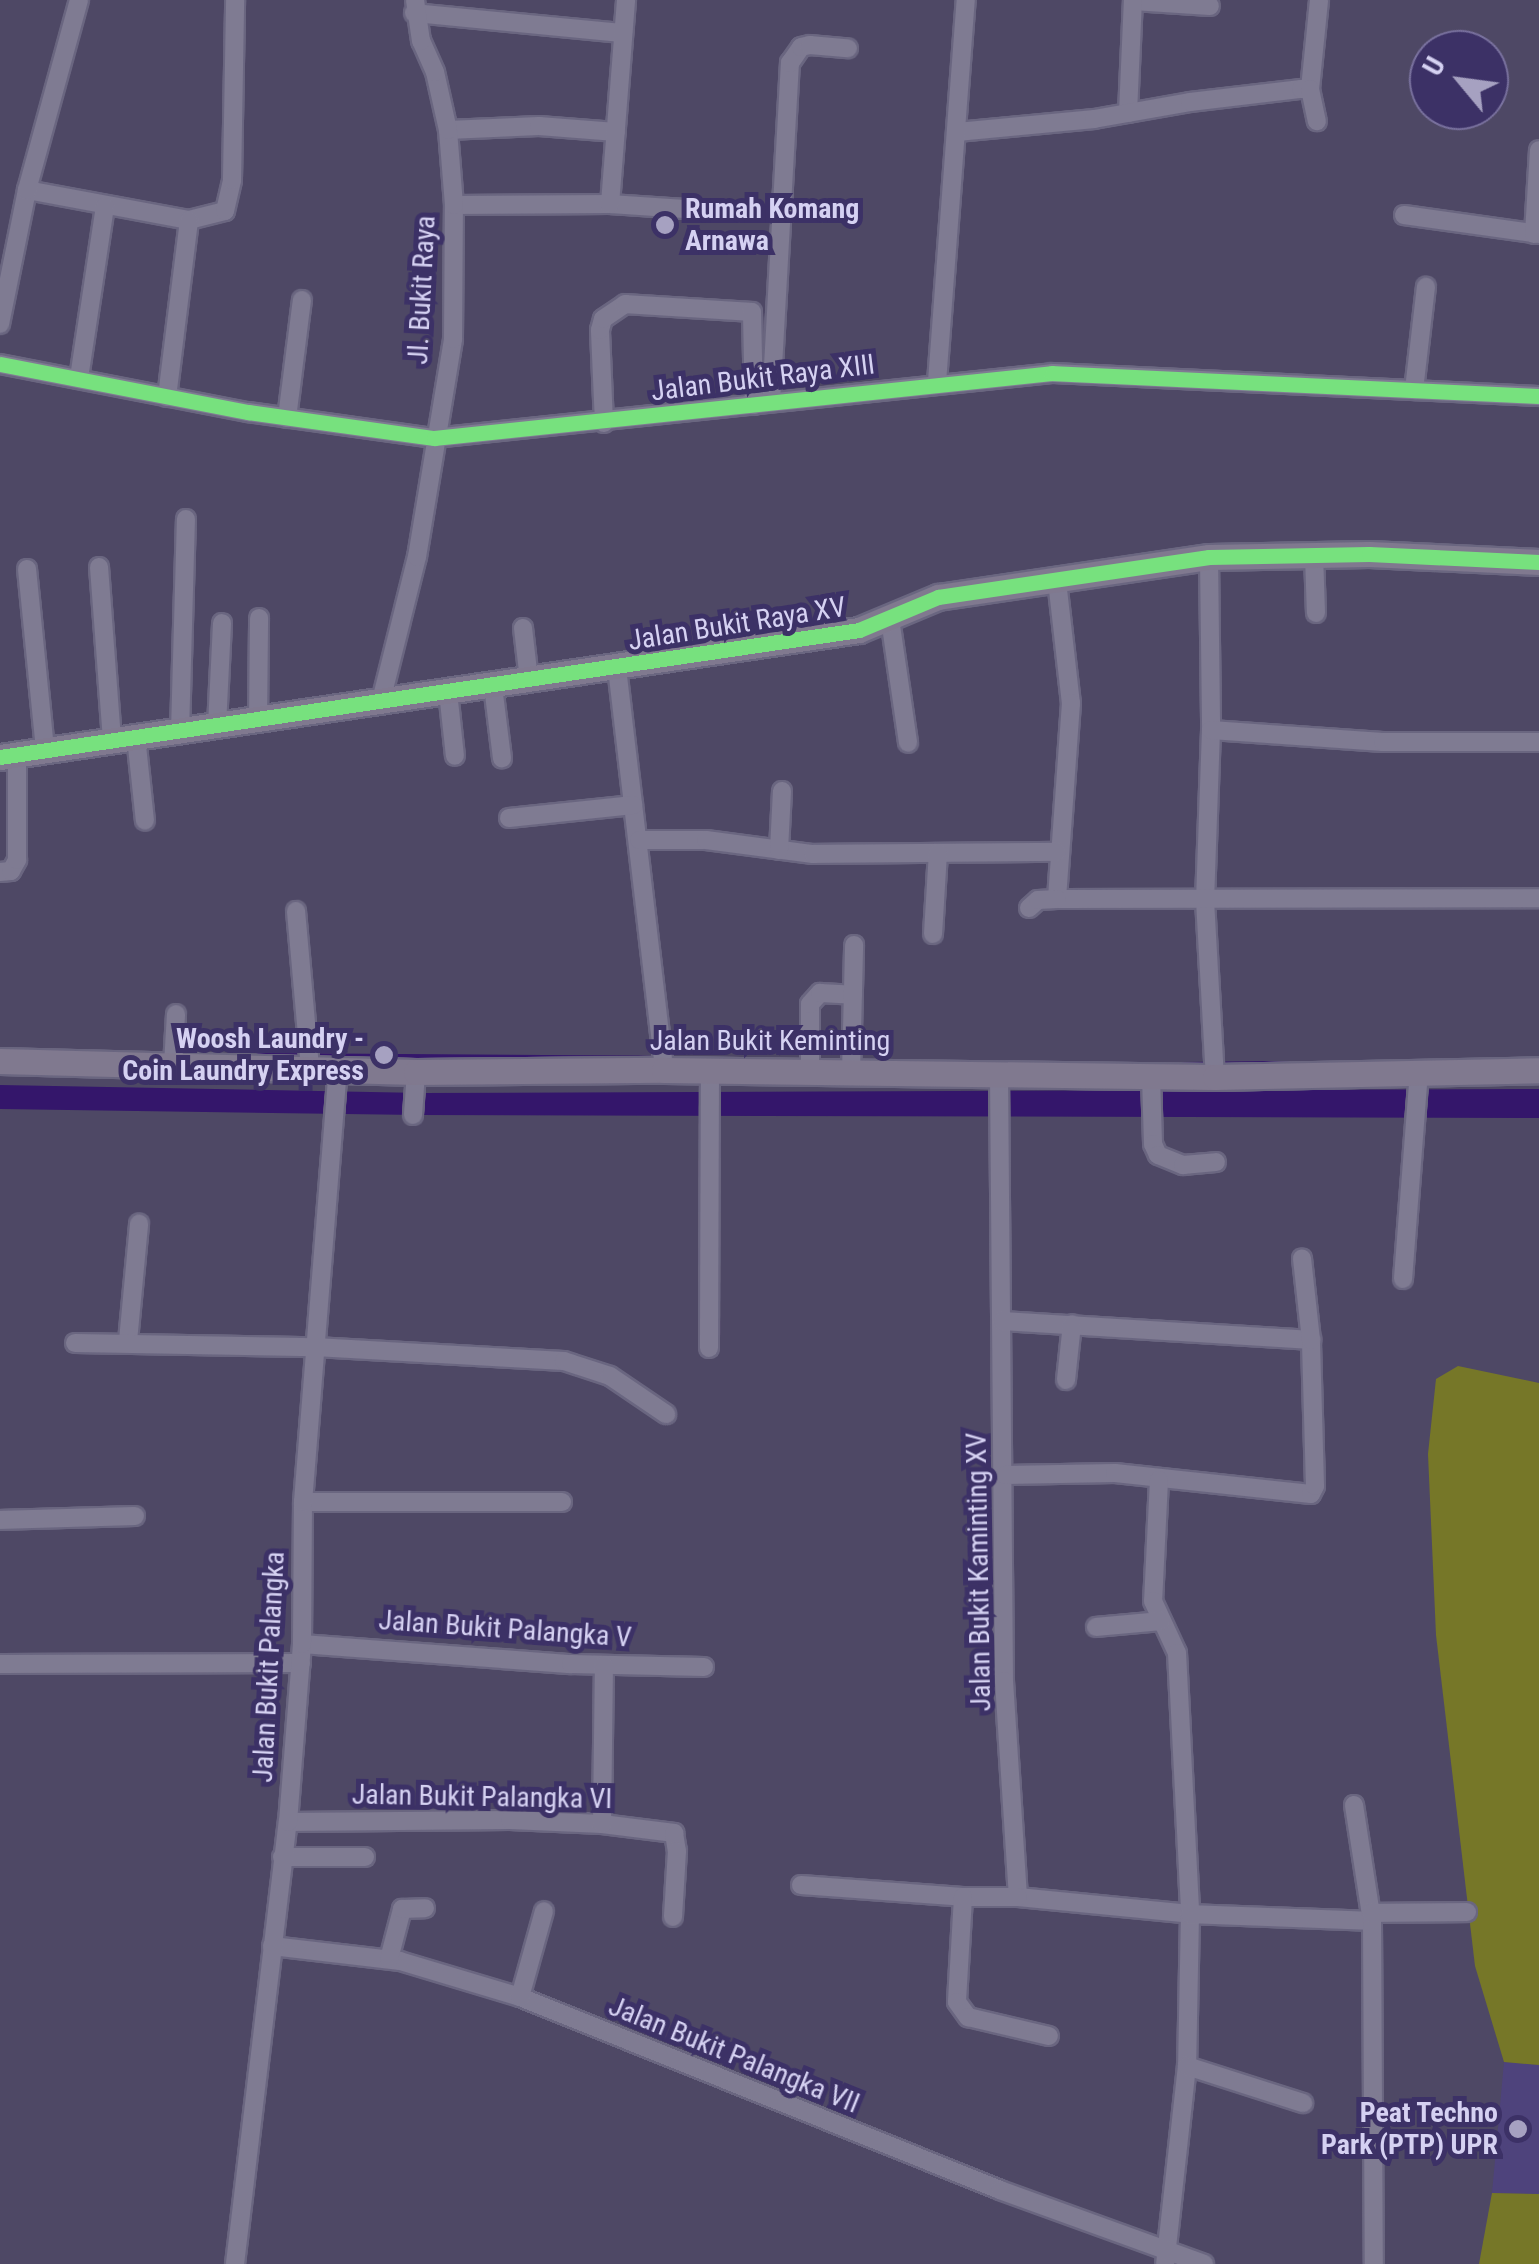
<!DOCTYPE html>
<html>
<head>
<meta charset="utf-8">
<style>
	body { margin:0 }
	#map { position:relative; width:1539px; height:2264px; overflow:hidden; background:#4e4865; font-family:"Roboto Condensed",sans-serif }
	div>[style] { position:absolute }
	.built>* { inset:0; background:#4e437c }
	.forest>* { inset:0; background:#767728 }
	.water>* { inset:0; background:#34166b }
	.stream>* { height:5px; margin:-2.5px; padding:0 2.5px; transform-origin:2.5px; border-radius:2.5px; background:#34166b }
	.roads { filter:drop-shadow(2px 0 #6a6680) drop-shadow(-2px 0 #6a6680) drop-shadow(0 2px #6a6680) drop-shadow(0 -2px #6a6680) }
	.street>* { height:18px; margin:-9px; padding:0 9px; transform-origin:9px; border-radius:9px; background:#7f7b92 }
	.secondary>* { height:25px; margin:-12.5px; padding:0 12.5px; transform-origin:12.5px; border-radius:12.5px; background:#80798f }
	.cycleway>* { height:15px; margin:-7.5px; padding:0 7.5px; transform-origin:7.5px; border-radius:7.5px; background:#77e17e }
	.dots>* { width:28px; height:28px; translate:-50% -50%; box-sizing:border-box; border:5px solid #3c3166; border-radius:50% }
	span { translate:-50% -50%; white-space:nowrap; text-align:center; line-height:1.15; -webkit-text-stroke:10px #3c3166; paint-order:stroke }
	.poi-label { font-size:28px; color:#d5d1f2; font-weight:700 }
	.left { translate:0 -50%; text-align:left }
	.right { translate:-100% -50%; text-align:right }
	.street-label { font-size:28px; color:#d5d1f2 }
	.north { position:absolute; left:1409px; top:30px; width:100px; height:100px; box-sizing:border-box; background:#3c3166; border:2px solid #79719e; border-radius:50%; rotate:299deg; font-size:28px; font-weight:700; line-height:40px; text-align:center; color:#d5d1f2 }
	.north::after { content:''; display:block; margin:auto; width:35px; height:45px; background:#a6a1c1; clip-path:polygon(50% 0,100% 100%,50% 72%,0 100%) }
</style>
</head>
<body>
<div id="map">
	<div class="built">
		<div style="clip-path:polygon(1504px 2062px,1539px 2065px,1539px 2194px,1492px 2193px)"></div>
	</div>
	<div class="forest">
		<div style="clip-path:polygon(1458px 1366px,1539px 1383px,1539px 2065px,1504px 2062px,1475px 1966px,1436px 1635px,1428px 1454px,1436px 1379px)"></div>
		<div style="clip-path:polygon(1492px 2193px,1539px 2194px,1539px 2264px,1479px 2264px)"></div>
	</div>
	<div class="water">
		<div style="clip-path:polygon(0 1085px,422px 1093px,1539px 1089px,1539px 1118px,418px 1115px,0 1109px)"></div>
	</div>
	<div class="stream">
		<div style="left:258px;top:1055px;width:394px;rotate:0.4deg"></div>
		<div style="left:1183px;top:1064px;width:104px;rotate:-0.6deg"></div>
	</div>
	<div class="roads">
		<div class="street">
			<div style="left:1133px;top:1px;width:77px;rotate:3.7deg"></div>
			<div style="left:414px;top:13px;width:210px;rotate:5.5deg"></div>
			<div style="left:1310px;top:89px;width:89px;rotate:-84.2deg"></div>
			<div style="left:1128px;top:113px;width:113px;rotate:-87.5deg"></div>
			<div style="left:448px;top:130px;width:91px;rotate:-2.5deg"></div>
			<div style="left:539px;top:126px;width:77px;rotate:4.5deg"></div>
			<div style="left:957px;top:132px;width:138px;rotate:-5.4deg"></div>
			<div style="left:1094px;top:119px;width:97px;rotate:-10deg"></div>
			<div style="left:1190px;top:102px;width:112px;rotate:-6.7deg"></div>
			<div style="left:1301px;top:89px;width:9px"></div>
			<div style="left:1310px;top:89px;width:33px;rotate:78deg"></div>
			<div style="left:27px;top:190px;width:165px;rotate:10.5deg"></div>
			<div style="left:189px;top:220px;width:37px;rotate:-14deg"></div>
			<div style="left:225px;top:211px;width:32px;rotate:-77deg"></div>
			<div style="left:232px;top:180px;width:180px;rotate:-89deg"></div>
			<div style="left:610px;top:204px;width:75px;rotate:3.8deg"></div>
			<div style="left:454px;top:205px;width:156px;rotate:-0.4deg"></div>
			<div style="left:610px;top:204px;width:205px;rotate:-85.5deg"></div>
			<div style="left:1404px;top:215px;width:136px;rotate:8deg"></div>
			<div style="left:1534px;top:234px;width:84px;rotate:-86.6deg"></div>
			<div style="left:0;top:324px;width:137px;rotate:-78.6deg"></div>
			<div style="left:27px;top:190px;width:197px;rotate:-74.7deg"></div>
			<div style="left:0;top:364px;width:253px;rotate:11deg"></div>
			<div style="left:248px;top:412px;width:188px;rotate:8deg"></div>
			<div style="left:434px;top:438px;width:621px;rotate:-6deg"></div>
			<div style="left:1052px;top:373px;width:488px;rotate:2.7deg"></div>
			<div style="left:79px;top:378px;width:173px;rotate:-81.4deg"></div>
			<div style="left:937px;top:382px;width:383px;rotate:-85.7deg"></div>
			<div style="left:1414px;top:390px;width:104px;rotate:-83.4deg"></div>
			<div style="left:167px;top:397px;width:178px;rotate:-82.9deg"></div>
			<div style="left:771px;top:402px;width:340px;rotate:-86.8deg"></div>
			<div style="left:790px;top:63px;width:19px;rotate:-55deg"></div>
			<div style="left:801px;top:47px;width:9px;rotate:-13deg"></div>
			<div style="left:810px;top:45px;width:38px;rotate:5deg"></div>
			<div style="left:287px;top:418px;width:119px;rotate:-82.8deg"></div>
			<div style="left:604px;top:423px;width:93px;rotate:-92.5deg"></div>
			<div style="left:600px;top:330px;width:11px;rotate:-75deg"></div>
			<div style="left:603px;top:319px;width:27px;rotate:-34deg"></div>
			<div style="left:625px;top:304px;width:127px;rotate:3.6deg"></div>
			<div style="left:752px;top:312px;width:93px;rotate:88.8deg"></div>
			<div style="left:1314px;top:554px;width:59px;rotate:88.1deg"></div>
			<div style="left:1209px;top:557px;width:173px;rotate:89.3deg"></div>
			<div style="left:1211px;top:730px;width:170px;rotate:92deg"></div>
			<div style="left:1205px;top:900px;width:177px;rotate:86.8deg"></div>
			<div style="left:99px;top:567px;width:173px;rotate:85.7deg"></div>
			<div style="left:27px;top:569px;width:182px;rotate:84.3deg"></div>
			<div style="left:1057px;top:581px;width:123px;rotate:83.5deg"></div>
			<div style="left:1071px;top:703px;width:196px;rotate:94.1deg"></div>
			<div style="left:1057px;top:899px;width:482px;rotate:-0.1deg"></div>
			<div style="left:890px;top:619px;width:125px;rotate:81.7deg"></div>
			<div style="left:523px;top:628px;width:52px;rotate:83.4deg"></div>
			<div style="left:617px;top:668px;width:405px;rotate:83.3deg"></div>
			<div style="left:493px;top:686px;width:73px;rotate:82.9deg"></div>
			<div style="left:448px;top:692px;width:64px;rotate:83.8deg"></div>
			<div style="left:381px;top:701px;width:148px;rotate:-76deg"></div>
			<div style="left:417px;top:557px;width:221px;rotate:-80.6deg"></div>
			<div style="left:453px;top:339px;width:134px;rotate:-89.6deg"></div>
			<div style="left:454px;top:205px;width:75px;rotate:-94.6deg"></div>
			<div style="left:448px;top:130px;width:59px;rotate:-102.6deg"></div>
			<div style="left:435px;top:72px;width:34px;rotate:-114deg"></div>
			<div style="left:421px;top:41px;width:41px;rotate:-98.3deg"></div>
			<div style="left:258px;top:720px;width:102px;rotate:-89.4deg"></div>
			<div style="left:217px;top:726px;width:103px;rotate:-87.2deg"></div>
			<div style="left:1211px;top:730px;width:172px;rotate:4deg"></div>
			<div style="left:1383px;top:742px;width:156px"></div>
			<div style="left:180px;top:732px;width:213px;rotate:-88.4deg"></div>
			<div style="left:136px;top:737px;width:84px;rotate:83.9deg"></div>
			<div style="left:509px;top:818px;width:125px;rotate:-6deg"></div>
			<div style="left:639px;top:840px;width:67px"></div>
			<div style="left:706px;top:840px;width:108px;rotate:7.5deg"></div>
			<div style="left:813px;top:854px;width:244px;rotate:-0.5deg"></div>
			<div style="left:779px;top:850px;width:59px;rotate:-87.1deg"></div>
			<div style="left:0;top:872px;width:11px;rotate:-5deg"></div>
			<div style="left:11px;top:871px;width:13px;rotate:-61deg"></div>
			<div style="left:17px;top:860px;width:106px;rotate:-90deg"></div>
			<div style="left:1029px;top:908px;width:12px;rotate:-42deg"></div>
			<div style="left:1038px;top:900px;width:19px;rotate:-3deg"></div>
			<div style="left:296px;top:911px;width:158px;rotate:84.9deg"></div>
			<div style="left:933px;top:934px;width:81px;rotate:-86.5deg"></div>
			<div style="left:173px;top:1065px;width:51px;rotate:-86.6deg"></div>
			<div style="left:810px;top:1071px;width:67px;rotate:-90deg"></div>
			<div style="left:810px;top:1004px;width:15px;rotate:-48deg"></div>
			<div style="left:820px;top:993px;width:33px;rotate:3deg"></div>
			<div style="left:851px;top:1072px;width:127px;rotate:-88.6deg"></div>
			<div style="left:999px;top:1073px;width:608px;rotate:89.53deg"></div>
			<div style="left:1004px;top:1681px;width:216px;rotate:86.3deg"></div>
			<div style="left:1018px;top:1897px;width:173px;rotate:5.6deg"></div>
			<div style="left:1190px;top:1914px;width:152px;rotate:91.1deg"></div>
			<div style="left:1187px;top:2066px;width:199px;rotate:96.3deg"></div>
			<div style="left:1151px;top:1076px;width:68px;rotate:88.3deg"></div>
			<div style="left:1153px;top:1144px;width:12px;rotate:66deg"></div>
			<div style="left:1158px;top:1155px;width:27px;rotate:22deg"></div>
			<div style="left:1183px;top:1165px;width:33px;rotate:-5deg"></div>
			<div style="left:413px;top:1115px;width:43px;rotate:-86deg"></div>
			<div style="left:1403px;top:1279px;width:207px;rotate:-85.6deg"></div>
			<div style="left:1003px;top:1321px;width:309px;rotate:3.5deg"></div>
			<div style="left:128px;top:1341px;width:118px;rotate:-84.6deg"></div>
			<div style="left:75px;top:1343px;width:240px;rotate:1deg"></div>
			<div style="left:315px;top:1347px;width:249px;rotate:3.2deg"></div>
			<div style="left:564px;top:1361px;width:48px;rotate:18.1deg"></div>
			<div style="left:610px;top:1376px;width:68px;rotate:34.2deg"></div>
			<div style="left:709px;top:1348px;width:278px;rotate:-89.8deg"></div>
			<div style="left:1066px;top:1380px;width:56px;rotate:-83.9deg"></div>
			<div style="left:1005px;top:1475px;width:110px;rotate:-1deg"></div>
			<div style="left:1115px;top:1473px;width:197px;rotate:6.1deg"></div>
			<div style="left:1311px;top:1494px;width:9px;rotate:-63deg"></div>
			<div style="left:1315px;top:1486px;width:146px;rotate:-91.6deg"></div>
			<div style="left:1311px;top:1340px;width:82px;rotate:-96.3deg"></div>
			<div style="left:1159px;top:1480px;width:121px;rotate:92.8deg"></div>
			<div style="left:1153px;top:1601px;width:57px;rotate:65.2deg"></div>
			<div style="left:1177px;top:1653px;width:261px;rotate:87.1deg"></div>
			<div style="left:1190px;top:1914px;width:182px;rotate:2.2deg"></div>
			<div style="left:303px;top:1502px;width:259px"></div>
			<div style="left:0;top:1520px;width:135px;rotate:-1.7deg"></div>
			<div style="left:1096px;top:1627px;width:65px;rotate:-5.3deg"></div>
			<div style="left:302px;top:1644px;width:270px;rotate:4.3deg"></div>
			<div style="left:571px;top:1664px;width:133px;rotate:1.3deg"></div>
			<div style="left:0;top:1664px;width:301px;rotate:-0.2deg"></div>
			<div style="left:1354px;top:1805px;width:117px;rotate:81.2deg"></div>
			<div style="left:1372px;top:1921px;width:343px;rotate:89.7deg"></div>
			<div style="left:288px;top:1822px;width:222px;rotate:-0.5deg"></div>
			<div style="left:510px;top:1820px;width:92px;rotate:2.5deg"></div>
			<div style="left:602px;top:1824px;width:73px;rotate:7.1deg"></div>
			<div style="left:674px;top:1833px;width:18px;rotate:81deg"></div>
			<div style="left:677px;top:1851px;width:66px;rotate:93.5deg"></div>
			<div style="left:602px;top:1824px;width:159px;rotate:-89.3deg"></div>
			<div style="left:282px;top:1857px;width:83px"></div>
			<div style="left:801px;top:1885px;width:162px;rotate:4.2deg"></div>
			<div style="left:1018px;top:1897px;width:55px;rotate:180deg"></div>
			<div style="left:963px;top:1897px;width:105px;rotate:93.3deg"></div>
			<div style="left:957px;top:2002px;width:19px;rotate:54deg"></div>
			<div style="left:968px;top:2017px;width:83px;rotate:13.2deg"></div>
			<div style="left:1371px;top:1913px;width:96px;rotate:-0.6deg"></div>
			<div style="left:272px;top:1946px;width:129px;rotate:6.7deg"></div>
			<div style="left:400px;top:1961px;width:125px;rotate:16.7deg"></div>
			<div style="left:520px;top:1997px;width:517px;rotate:21.9deg"></div>
			<div style="left:1000px;top:2190px;width:217px;rotate:19.9deg"></div>
			<div style="left:389px;top:1959px;width:52px;rotate:-75.4deg"></div>
			<div style="left:402px;top:1909px;width:23px;rotate:-2deg"></div>
			<div style="left:520px;top:1997px;width:89px;rotate:-74.4deg"></div>
			<div style="left:1187px;top:2066px;width:122px;rotate:17.7deg"></div>
			<div style="left:235px;top:2264px;width:445px;rotate:-83.2deg"></div>
			<div style="left:288px;top:1822px;width:179px;rotate:-85.5deg"></div>
			<div style="left:302px;top:1644px;width:142px;rotate:-89.6deg"></div>
			<div style="left:303px;top:1502px;width:433px;rotate:-85.4deg"></div>
		</div>
		<div class="secondary">
			<div style="left:0;top:757px;width:868px;rotate:-8.41deg"></div>
			<div style="left:859px;top:630px;width:86px;rotate:-22.7deg"></div>
			<div style="left:938px;top:597px;width:274px;rotate:-8.4deg"></div>
			<div style="left:1209px;top:557px;width:160px;rotate:-1.1deg"></div>
			<div style="left:1369px;top:554px;width:170px;rotate:2.7deg"></div>
			<div style="left:0;top:1061px;width:416px;rotate:1.5deg"></div>
			<div style="left:416px;top:1072px;width:248px;rotate:-0.5deg"></div>
			<div style="left:664px;top:1070px;width:551px;rotate:0.73deg"></div>
			<div style="left:1215px;top:1077px;width:324px;rotate:-1.2deg"></div>
		</div>
	</div>
	<div class="cycleway">
		<div style="left:0;top:364px;width:253px;rotate:11deg"></div>
		<div style="left:248px;top:412px;width:188px;rotate:8deg"></div>
		<div style="left:434px;top:438px;width:621px;rotate:-6deg"></div>
		<div style="left:1052px;top:373px;width:488px;rotate:2.7deg"></div>
		<div style="left:0;top:757px;width:868px;rotate:-8.41deg"></div>
		<div style="left:859px;top:630px;width:86px;rotate:-22.7deg"></div>
		<div style="left:938px;top:597px;width:274px;rotate:-8.4deg"></div>
		<div style="left:1209px;top:557px;width:160px;rotate:-1.1deg"></div>
		<div style="left:1369px;top:554px;width:170px;rotate:2.7deg"></div>
	</div>
	<div class="dots">
		<div style="left:665px;top:225px;background:#a6a1c1"></div>
		<div style="left:384px;top:1055px;background:#a6a1c1"></div>
		<div style="left:1518px;top:2129px;background:#a6a1c1"></div>
	</div>
	<div class="poi-label">
		<span class="left" style="left:685px;top:225px">Rumah Komang<br>Arnawa</span>
		<span class="right" style="left:364px;top:1055px">Woosh Laundry -<br>Coin Laundry Express</span>
		<span class="right" style="left:1498px;top:2129px">Peat Techno<br>Park (PTP) UPR</span>
	</div>
	<div class="street-label">
		<span style="left:422px;top:290px;rotate:-87deg">Jl. Bukit Raya</span>
		<span style="left:763px;top:378px;rotate:-7deg">Jalan Bukit Raya XIII</span>
		<span style="left:737px;top:624px;rotate:-9deg">Jalan Bukit Raya XV</span>
		<span style="left:770px;top:1041px">Jalan Bukit Keminting</span>
		<span style="left:979px;top:1572px;rotate:-91deg">Jalan Bukit Kaminting XV</span>
		<span style="left:505px;top:1629px;rotate:4deg">Jalan Bukit Palangka V</span>
		<span style="left:269px;top:1667px;rotate:-87deg">Jalan Bukit Palangka</span>
		<span style="left:482px;top:1797px;rotate:1deg">Jalan Bukit Palangka VI</span>
		<span style="left:734px;top:2055px;rotate:22deg">Jalan Bukit Palangka VII</span>
	</div>
	<div class="north">U</div>
</div>
</body>
</html>
